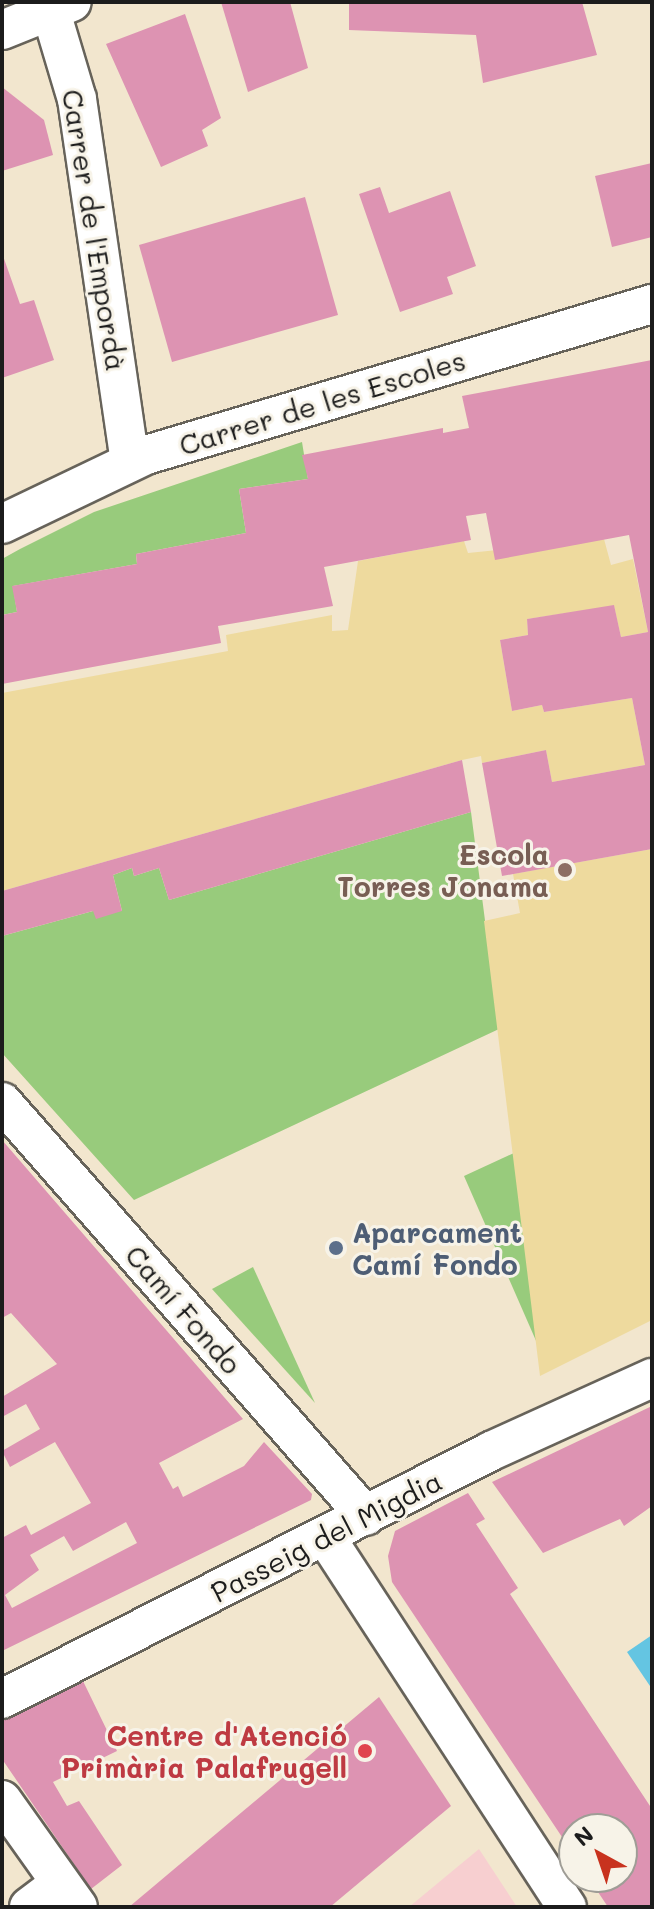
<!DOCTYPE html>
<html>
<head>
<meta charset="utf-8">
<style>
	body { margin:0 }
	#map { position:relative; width:654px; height:1909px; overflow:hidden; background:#f2e6ce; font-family:Mali,sans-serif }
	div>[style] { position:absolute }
	.built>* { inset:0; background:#f7cfd0 }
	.green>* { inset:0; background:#98cb7c }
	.sand>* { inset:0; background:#eeda9e }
	.water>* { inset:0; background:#64c5e2 }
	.building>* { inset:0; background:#dd93b2 }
	.roads { filter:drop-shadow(2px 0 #67635a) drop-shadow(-2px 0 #67635a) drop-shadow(0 2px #67635a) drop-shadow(0 -2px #67635a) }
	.minor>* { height:38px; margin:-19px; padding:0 19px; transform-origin:19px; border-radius:19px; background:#fff }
	.dots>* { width:22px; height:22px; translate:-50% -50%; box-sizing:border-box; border:4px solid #f7f3e8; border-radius:50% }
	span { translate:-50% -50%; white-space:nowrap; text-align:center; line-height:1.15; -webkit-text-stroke:6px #f7f3e8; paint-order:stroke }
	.street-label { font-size:28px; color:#1c1c1c }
	.education-label { font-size:28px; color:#785e54; font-weight:700 }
	.right { translate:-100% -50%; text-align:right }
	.service-label { font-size:28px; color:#4e5e75; font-weight:700 }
	.left { translate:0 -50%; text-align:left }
	.health-label { font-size:28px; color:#be3a42; font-weight:700 }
	.frame { position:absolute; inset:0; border:4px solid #1c1c1c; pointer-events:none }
	.north { position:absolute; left:558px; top:1813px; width:80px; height:80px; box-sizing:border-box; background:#f7f3e8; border:2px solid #9f9d96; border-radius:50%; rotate:320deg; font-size:22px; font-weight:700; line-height:32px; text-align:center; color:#1c1c1c }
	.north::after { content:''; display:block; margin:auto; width:28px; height:36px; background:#c8321e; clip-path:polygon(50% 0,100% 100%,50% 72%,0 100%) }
</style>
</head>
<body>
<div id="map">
	<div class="built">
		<div style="clip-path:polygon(479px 1849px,517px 1907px,409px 1907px)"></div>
	</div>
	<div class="green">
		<div style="clip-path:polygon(302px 442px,308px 479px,239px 489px,246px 533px,136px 554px,137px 564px,13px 586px,17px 612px,2px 615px,2px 559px,20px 549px,94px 512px)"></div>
		<div style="clip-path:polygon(471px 812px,499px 1029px,134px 1200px,2px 1053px,2px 936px,93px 911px,122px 911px,113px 875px,132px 868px,134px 876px,159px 868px,169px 900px)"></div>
		<div style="clip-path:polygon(514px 1153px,531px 1281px,537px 1343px,464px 1176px)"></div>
		<div style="clip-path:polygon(253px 1267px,315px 1403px,212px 1289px)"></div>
	</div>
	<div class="sand">
		<div style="clip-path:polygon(604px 539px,611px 565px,633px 559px,648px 632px,621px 637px,614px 606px,527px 619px,528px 635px,500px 640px,512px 711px,542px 705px,544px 712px,632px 698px,645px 765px,552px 782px,546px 750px,482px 763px,481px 756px,462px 760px,2px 891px,2px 693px,228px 651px,226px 635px,332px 615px,332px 631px,348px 630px,358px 561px,464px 541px,468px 553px)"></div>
		<div style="clip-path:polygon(652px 849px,652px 1320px,540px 1376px,484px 921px,520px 913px,513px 874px)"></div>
	</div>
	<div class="water">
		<div style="clip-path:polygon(652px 1635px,652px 1689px,627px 1652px)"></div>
	</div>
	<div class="building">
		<div style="clip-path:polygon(221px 2px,290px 2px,308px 68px,248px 92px)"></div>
		<div style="clip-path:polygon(349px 2px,582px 2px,597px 55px,483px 83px,476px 35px,349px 30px)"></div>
		<div style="clip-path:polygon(185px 14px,221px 118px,202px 130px,208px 146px,161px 167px,106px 44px)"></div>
		<div style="clip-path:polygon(2px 87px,44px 120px,53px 155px,2px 171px)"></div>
		<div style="clip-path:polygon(652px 163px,652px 237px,612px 247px,595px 176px)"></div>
		<div style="clip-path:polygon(380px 187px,389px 213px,450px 191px,476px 266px,447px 277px,453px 294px,400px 312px,359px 194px)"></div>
		<div style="clip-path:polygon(305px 197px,338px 315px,172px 362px,139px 245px)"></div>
		<div style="clip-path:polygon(2px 253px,20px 304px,34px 300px,54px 360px,2px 378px)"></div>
		<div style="clip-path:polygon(652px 360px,652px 849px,502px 876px,482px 763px,546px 750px,552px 782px,645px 765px,632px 698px,544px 712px,542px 705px,512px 711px,500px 640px,528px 635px,527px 619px,614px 605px,621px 637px,648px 632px,629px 535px,495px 560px,486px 513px,466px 516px,471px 540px,324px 567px,333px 606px,218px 626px,221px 643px,2px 684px,2px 615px,17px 612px,12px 586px,137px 564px,136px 554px,246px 533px,239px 489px,308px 479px,302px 455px,443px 428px,443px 433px,469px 428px,462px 396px)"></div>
		<div style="clip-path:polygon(462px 760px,471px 812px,169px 900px,159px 868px,134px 876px,132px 868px,113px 875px,122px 911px,96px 919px,93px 911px,2px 936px,2px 891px)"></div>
		<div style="clip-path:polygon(evenodd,2px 1140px,243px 1419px,159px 1463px,173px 1489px,178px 1486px,183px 1497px,244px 1466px,264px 1442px,312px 1494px,311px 1500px,2px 1651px,2px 1538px,26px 1525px,31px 1535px,91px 1503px,55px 1442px,10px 1467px,2px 1451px,40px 1429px,26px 1404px,2px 1417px,2px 1397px,57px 1364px,11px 1313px,2px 1318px,2px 1140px,126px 1522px,137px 1543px,12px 1608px,5px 1595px,39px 1570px,30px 1555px,64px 1536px,73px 1551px,126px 1522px)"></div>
		<div style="clip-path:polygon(652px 1406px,652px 1506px,624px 1526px,620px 1519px,543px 1553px,492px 1482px)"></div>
		<div style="clip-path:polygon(468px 1493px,485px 1519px,476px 1524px,518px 1588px,510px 1594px,652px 1809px,652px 1907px,608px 1907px,588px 1877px,622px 1877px,622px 1829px,574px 1829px,574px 1855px,392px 1582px,388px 1556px,395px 1531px)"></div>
		<div style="clip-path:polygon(83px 1681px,117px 1751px,53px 1782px,67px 1806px,79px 1801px,122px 1865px,91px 1889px,2px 1759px,2px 1721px)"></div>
		<div style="clip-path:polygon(379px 1697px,451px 1806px,330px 1907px,129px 1907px)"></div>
	</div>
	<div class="roads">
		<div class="minor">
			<div style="left:48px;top:2px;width:101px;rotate:73.4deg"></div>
			<div style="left:77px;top:99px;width:366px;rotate:81.7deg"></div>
			<div style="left:2px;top:30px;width:75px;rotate:-21.8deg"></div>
			<div style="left:2px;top:524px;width:160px;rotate:-25.6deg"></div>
			<div style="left:146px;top:455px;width:528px;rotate:-16.62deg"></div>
			<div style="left:2px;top:1102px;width:551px;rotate:48.68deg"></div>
			<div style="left:325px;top:1536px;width:443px;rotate:56.9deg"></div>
			<div style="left:2px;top:1699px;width:548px;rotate:-26.89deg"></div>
			<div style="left:491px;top:1451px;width:177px;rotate:-24.4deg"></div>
			<div style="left:2px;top:1800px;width:131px;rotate:54.6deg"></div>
			<div style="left:29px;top:1907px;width:39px;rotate:-37deg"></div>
		</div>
	</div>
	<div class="dots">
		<div style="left:565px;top:870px;background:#8d6e63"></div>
		<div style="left:336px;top:1248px;background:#5c6f8a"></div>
		<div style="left:365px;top:1751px;background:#e0444e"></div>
	</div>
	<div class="street-label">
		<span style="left:95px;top:230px;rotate:81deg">Carrer de l'Empordà</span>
		<span style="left:322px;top:402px;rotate:-17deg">Carrer de les Escoles</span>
		<span style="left:184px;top:1309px;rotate:49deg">Camí Fondo</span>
		<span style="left:326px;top:1536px;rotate:-27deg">Passeig del Migdia</span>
	</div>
	<div class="education-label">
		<span class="right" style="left:549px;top:870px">Escola<br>Torres Jonama</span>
	</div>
	<div class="service-label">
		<span class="left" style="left:352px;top:1248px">Aparcament<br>Camí Fondo</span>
	</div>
	<div class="health-label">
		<span class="right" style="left:347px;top:1751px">Centre d'Atenció<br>Primària Palafrugell</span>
	</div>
	<div class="frame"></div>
	<div class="north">N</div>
</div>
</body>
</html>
